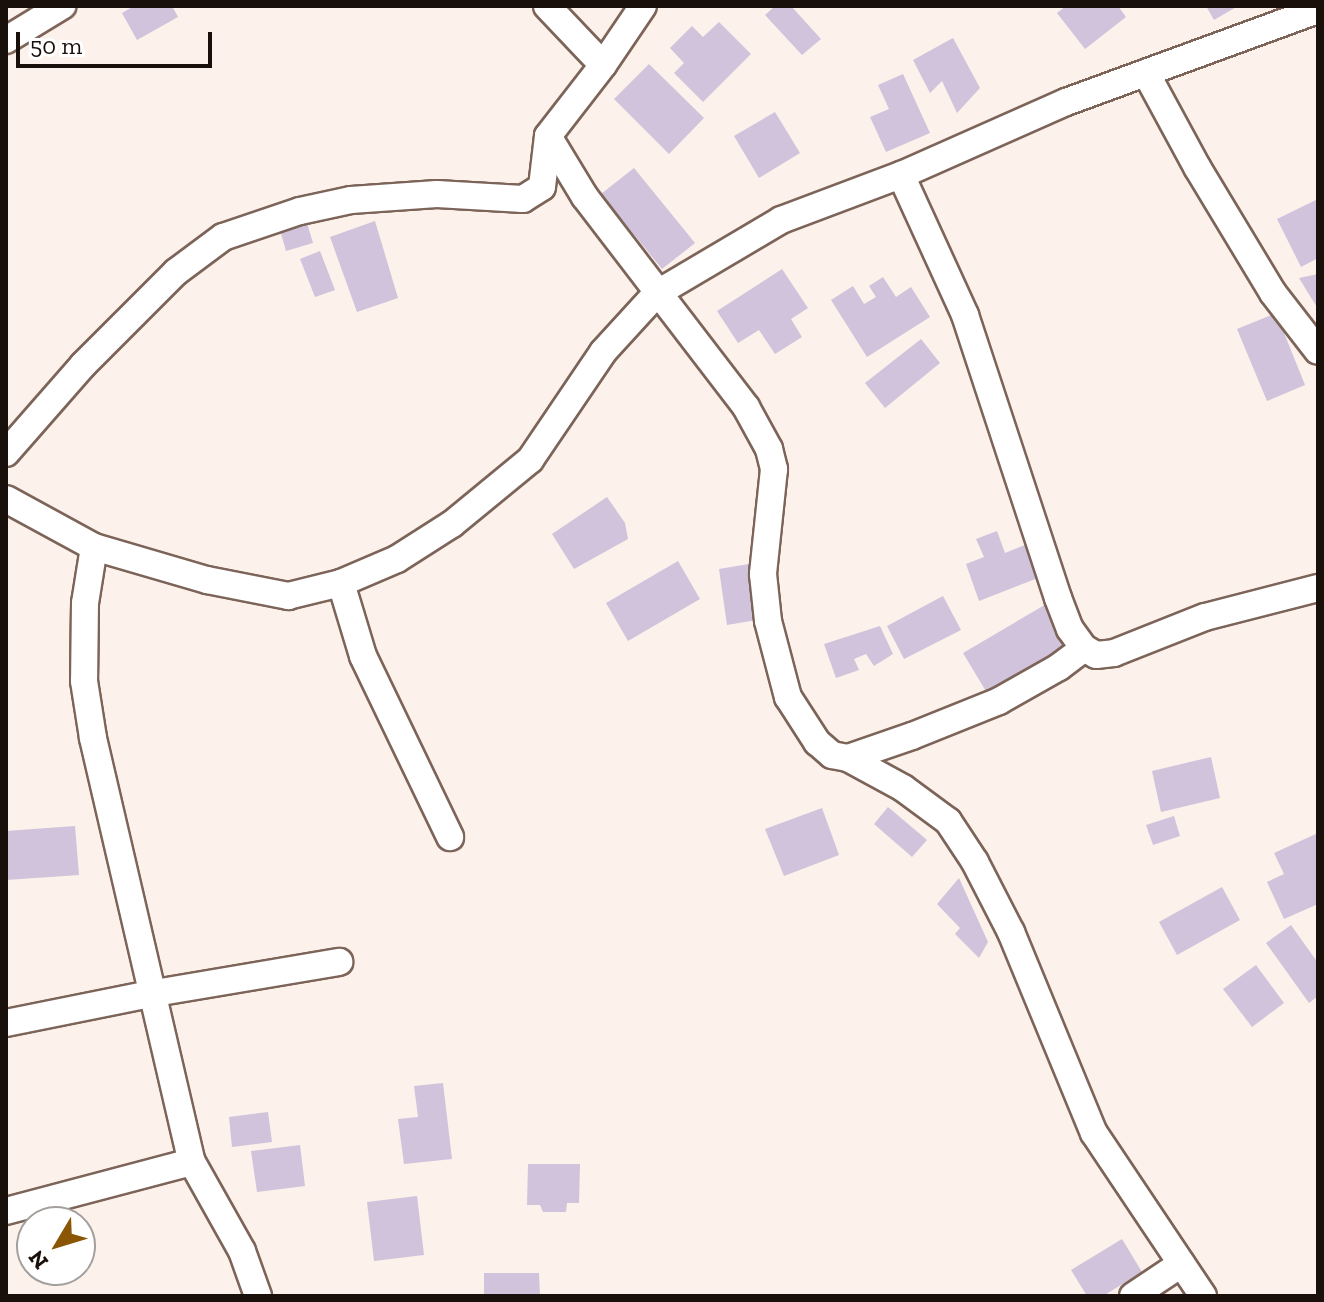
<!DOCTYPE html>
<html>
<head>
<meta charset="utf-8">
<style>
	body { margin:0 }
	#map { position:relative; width:1324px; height:1302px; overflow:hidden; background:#fcf1eb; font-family:"Zilla Slab",serif }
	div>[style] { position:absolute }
	.building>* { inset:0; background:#d1c3db }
	.roads { filter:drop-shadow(2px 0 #7d6459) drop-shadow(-2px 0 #7d6459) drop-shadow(0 2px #7d6459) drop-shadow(0 -2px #7d6459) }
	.minor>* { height:26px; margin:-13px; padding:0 13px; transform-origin:13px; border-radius:13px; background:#fff }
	span { translate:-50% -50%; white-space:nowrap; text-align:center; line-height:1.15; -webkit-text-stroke:8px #fff; paint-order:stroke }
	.frame { position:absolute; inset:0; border:8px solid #19100b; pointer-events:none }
	.north { position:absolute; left:16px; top:1206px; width:80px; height:80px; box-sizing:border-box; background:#fff; border:2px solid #a39f9d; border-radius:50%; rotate:232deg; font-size:22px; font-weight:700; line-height:32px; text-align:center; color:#19100b }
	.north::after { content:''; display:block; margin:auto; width:28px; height:36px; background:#8a5603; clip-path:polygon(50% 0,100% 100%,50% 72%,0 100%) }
	.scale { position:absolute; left:16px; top:32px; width:196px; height:36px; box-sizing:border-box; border:4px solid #19100b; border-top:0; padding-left:10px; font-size:24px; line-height:28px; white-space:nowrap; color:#19100b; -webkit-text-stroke:6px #fff; paint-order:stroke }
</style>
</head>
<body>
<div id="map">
	<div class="building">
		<div style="clip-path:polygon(134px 6px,172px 6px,178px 17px,137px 40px,122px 13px)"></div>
		<div style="clip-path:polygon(775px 6px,791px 6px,821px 39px,802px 55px,765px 15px)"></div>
		<div style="clip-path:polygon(1066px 6px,1118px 6px,1126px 17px,1085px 49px,1057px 13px)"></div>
		<div style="clip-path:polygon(1206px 6px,1238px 6px,1214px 20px)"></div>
		<div style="clip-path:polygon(719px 22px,751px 54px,703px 102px,674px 73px,684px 63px,670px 48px,692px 26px,703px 37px)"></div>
		<div style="clip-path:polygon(953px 38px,980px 88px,957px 113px,942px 81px,930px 93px,913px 60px)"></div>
		<div style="clip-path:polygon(649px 64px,704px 118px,669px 154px,614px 99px)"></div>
		<div style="clip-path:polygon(903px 74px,930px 133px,886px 152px,870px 117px,889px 109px,878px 85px)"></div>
		<div style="clip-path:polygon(775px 112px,800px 153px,759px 178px,734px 136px)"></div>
		<div style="clip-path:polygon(634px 168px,695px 243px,662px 269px,601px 194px)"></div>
		<div style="clip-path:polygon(1318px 199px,1318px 258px,1301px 267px,1277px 219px)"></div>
		<div style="clip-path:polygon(375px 221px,398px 298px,357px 312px,330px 237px)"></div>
		<div style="clip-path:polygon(307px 223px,313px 243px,286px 251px,280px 230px)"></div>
		<div style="clip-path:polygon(320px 251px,335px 290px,315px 297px,300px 259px)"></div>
		<div style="clip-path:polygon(782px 269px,808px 308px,791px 319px,802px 337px,775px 354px,759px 330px,738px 343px,717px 311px)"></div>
		<div style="clip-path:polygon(1318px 274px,1318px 309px,1299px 278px)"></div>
		<div style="clip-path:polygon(883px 277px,896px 297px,911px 287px,930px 317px,867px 357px,831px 300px,853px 286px,864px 304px,876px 297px,869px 286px)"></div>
		<div style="clip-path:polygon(1276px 313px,1305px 385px,1267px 401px,1237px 329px)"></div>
		<div style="clip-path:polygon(921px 339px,940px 363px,885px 408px,865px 383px)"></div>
		<div style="clip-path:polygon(607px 497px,625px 523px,628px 539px,574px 569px,552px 534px)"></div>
		<div style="clip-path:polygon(997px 531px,1005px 553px,1030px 543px,1043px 576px,979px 601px,966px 564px,984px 557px,976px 539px)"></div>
		<div style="clip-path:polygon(678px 561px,700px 599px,628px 641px,606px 603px)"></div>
		<div style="clip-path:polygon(749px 564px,757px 620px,727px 625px,719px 569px)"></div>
		<div style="clip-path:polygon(943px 596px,961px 630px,904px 659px,887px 626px)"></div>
		<div style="clip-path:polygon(1048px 603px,1071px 643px,987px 693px,963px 653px)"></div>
		<div style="clip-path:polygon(880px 626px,893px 654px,874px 666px,866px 654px,854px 659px,859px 670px,836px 678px,824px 644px)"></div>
		<div style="clip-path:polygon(1211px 757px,1220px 798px,1161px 812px,1152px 771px)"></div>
		<div style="clip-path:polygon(888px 807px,927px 840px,912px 857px,874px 824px)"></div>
		<div style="clip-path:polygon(822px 808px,839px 855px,784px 876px,765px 829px)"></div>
		<div style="clip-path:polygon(1174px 816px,1180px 836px,1153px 845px,1146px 825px)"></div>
		<div style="clip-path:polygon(75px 826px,79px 875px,6px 880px,6px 831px)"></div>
		<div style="clip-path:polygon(1318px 833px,1318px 904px,1284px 919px,1267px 882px,1284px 874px,1274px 853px)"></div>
		<div style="clip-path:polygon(959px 878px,988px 942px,979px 958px,955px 934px,960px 928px,937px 904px)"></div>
		<div style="clip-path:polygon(1222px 887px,1240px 920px,1177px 955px,1159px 922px)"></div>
		<div style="clip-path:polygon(1291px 925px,1318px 963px,1318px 996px,1309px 1003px,1266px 943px)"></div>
		<div style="clip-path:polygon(1256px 965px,1284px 1003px,1252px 1027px,1223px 989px)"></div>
		<div style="clip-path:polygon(443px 1083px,452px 1159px,404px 1164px,398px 1119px,418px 1117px,414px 1086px)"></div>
		<div style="clip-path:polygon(268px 1112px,272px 1142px,232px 1147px,229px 1117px)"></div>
		<div style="clip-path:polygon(300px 1145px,305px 1186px,257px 1192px,251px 1151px)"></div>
		<div style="clip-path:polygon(528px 1164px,580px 1164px,579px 1203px,567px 1203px,566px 1212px,543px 1212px,540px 1205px,527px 1205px)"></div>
		<div style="clip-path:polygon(417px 1196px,424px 1255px,374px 1261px,367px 1202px)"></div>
		<div style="clip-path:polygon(1122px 1239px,1142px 1272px,1103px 1296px,1087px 1296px,1071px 1270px)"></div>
		<div style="clip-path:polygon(484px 1273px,539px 1273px,540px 1296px,484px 1296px)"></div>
	</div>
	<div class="roads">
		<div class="minor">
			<div style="left:547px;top:6px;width:81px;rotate:46.5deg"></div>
			<div style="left:6px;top:40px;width:66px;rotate:-31.3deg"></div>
			<div style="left:1146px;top:73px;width:107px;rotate:61.5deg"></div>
			<div style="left:1197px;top:167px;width:147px;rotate:58.9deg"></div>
			<div style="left:1273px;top:293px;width:73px;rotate:52.2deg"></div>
			<div style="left:548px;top:136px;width:71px;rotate:58.8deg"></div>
			<div style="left:585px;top:197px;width:265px;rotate:52.5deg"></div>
			<div style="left:746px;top:407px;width:48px;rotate:61.3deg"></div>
			<div style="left:769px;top:449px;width:21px;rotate:76deg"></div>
			<div style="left:774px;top:469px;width:106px;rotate:96deg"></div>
			<div style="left:763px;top:574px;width:47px;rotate:83.9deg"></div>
			<div style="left:768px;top:621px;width:79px;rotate:75.3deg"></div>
			<div style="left:788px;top:697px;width:54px;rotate:57.2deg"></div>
			<div style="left:817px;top:742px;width:20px;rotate:41deg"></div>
			<div style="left:832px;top:755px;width:16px;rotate:11deg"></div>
			<div style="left:848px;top:758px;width:68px;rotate:-19deg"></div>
			<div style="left:912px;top:736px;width:94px;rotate:-21.9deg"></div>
			<div style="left:999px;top:701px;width:69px;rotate:-29.5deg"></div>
			<div style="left:1059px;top:667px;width:31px;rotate:-37deg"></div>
			<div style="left:901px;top:175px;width:154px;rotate:65.4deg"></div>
			<div style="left:965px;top:315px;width:298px;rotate:71.8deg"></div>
			<div style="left:1058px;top:598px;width:33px;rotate:69deg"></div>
			<div style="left:1070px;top:629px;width:24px;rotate:54deg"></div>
			<div style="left:1084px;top:648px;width:14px;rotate:30deg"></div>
			<div style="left:1096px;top:655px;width:18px;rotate:-6deg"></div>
			<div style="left:1114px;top:653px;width:98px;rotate:-21.6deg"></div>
			<div style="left:1205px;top:617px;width:117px;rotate:-14.4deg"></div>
			<div style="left:6px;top:453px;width:117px;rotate:-48.8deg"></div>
			<div style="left:83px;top:365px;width:132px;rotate:-45deg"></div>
			<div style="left:176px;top:272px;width:59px;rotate:-36.7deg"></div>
			<div style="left:223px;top:237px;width:81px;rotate:-18.7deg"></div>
			<div style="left:300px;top:211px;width:52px;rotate:-12.2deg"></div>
			<div style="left:351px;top:200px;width:86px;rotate:-4deg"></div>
			<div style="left:437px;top:194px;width:86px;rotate:3.3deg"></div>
			<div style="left:523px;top:199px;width:22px;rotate:-32deg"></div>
			<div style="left:542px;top:187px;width:51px;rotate:-83.3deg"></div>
			<div style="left:548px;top:136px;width:90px;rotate:-52.2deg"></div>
			<div style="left:603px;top:65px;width:71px;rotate:-55.9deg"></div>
			<div style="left:6px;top:499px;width:100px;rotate:28.6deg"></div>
			<div style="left:94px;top:547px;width:118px;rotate:16.3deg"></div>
			<div style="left:207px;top:580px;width:83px;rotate:11.2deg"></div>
			<div style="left:288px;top:596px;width:55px;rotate:-13.8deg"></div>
			<div style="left:341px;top:583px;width:61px;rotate:-23.2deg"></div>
			<div style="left:397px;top:559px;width:65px;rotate:-32.5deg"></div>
			<div style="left:452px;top:524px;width:101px;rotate:-39.4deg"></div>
			<div style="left:530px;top:460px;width:130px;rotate:-55.9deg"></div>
			<div style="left:603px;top:352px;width:79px;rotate:-47.6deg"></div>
			<div style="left:656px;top:294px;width:145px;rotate:-30.6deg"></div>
			<div style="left:781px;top:220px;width:128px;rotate:-20.6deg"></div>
			<div style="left:901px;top:175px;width:180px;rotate:-23.9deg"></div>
			<div style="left:1066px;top:102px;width:268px;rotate:-20.1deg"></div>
			<div style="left:94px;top:547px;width:57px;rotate:99.1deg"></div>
			<div style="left:85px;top:603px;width:78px;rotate:90.7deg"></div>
			<div style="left:84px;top:681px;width:58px;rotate:81deg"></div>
			<div style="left:93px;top:738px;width:435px;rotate:76.9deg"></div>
			<div style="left:192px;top:1162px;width:102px;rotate:60.7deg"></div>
			<div style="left:242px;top:1251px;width:48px;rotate:70.4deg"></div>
			<div style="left:341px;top:583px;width:76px;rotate:73.2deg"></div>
			<div style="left:363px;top:656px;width:201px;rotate:64.3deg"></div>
			<div style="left:848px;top:758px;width:63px;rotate:28.6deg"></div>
			<div style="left:903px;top:788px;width:56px;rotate:36.3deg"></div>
			<div style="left:948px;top:821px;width:49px;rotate:56.6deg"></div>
			<div style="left:975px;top:862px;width:79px;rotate:62.8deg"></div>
			<div style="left:1011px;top:932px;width:217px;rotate:67.6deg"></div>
			<div style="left:1094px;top:1133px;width:196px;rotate:56.2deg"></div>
			<div style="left:6px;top:1023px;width:152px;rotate:-11.4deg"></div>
			<div style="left:155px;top:993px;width:187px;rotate:-9.6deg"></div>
			<div style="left:6px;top:1211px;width:192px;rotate:-14.8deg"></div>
			<div style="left:1133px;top:1296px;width:58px;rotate:-33.7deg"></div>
		</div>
	</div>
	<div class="frame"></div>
	<div class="north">N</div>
	<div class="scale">50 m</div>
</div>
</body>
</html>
